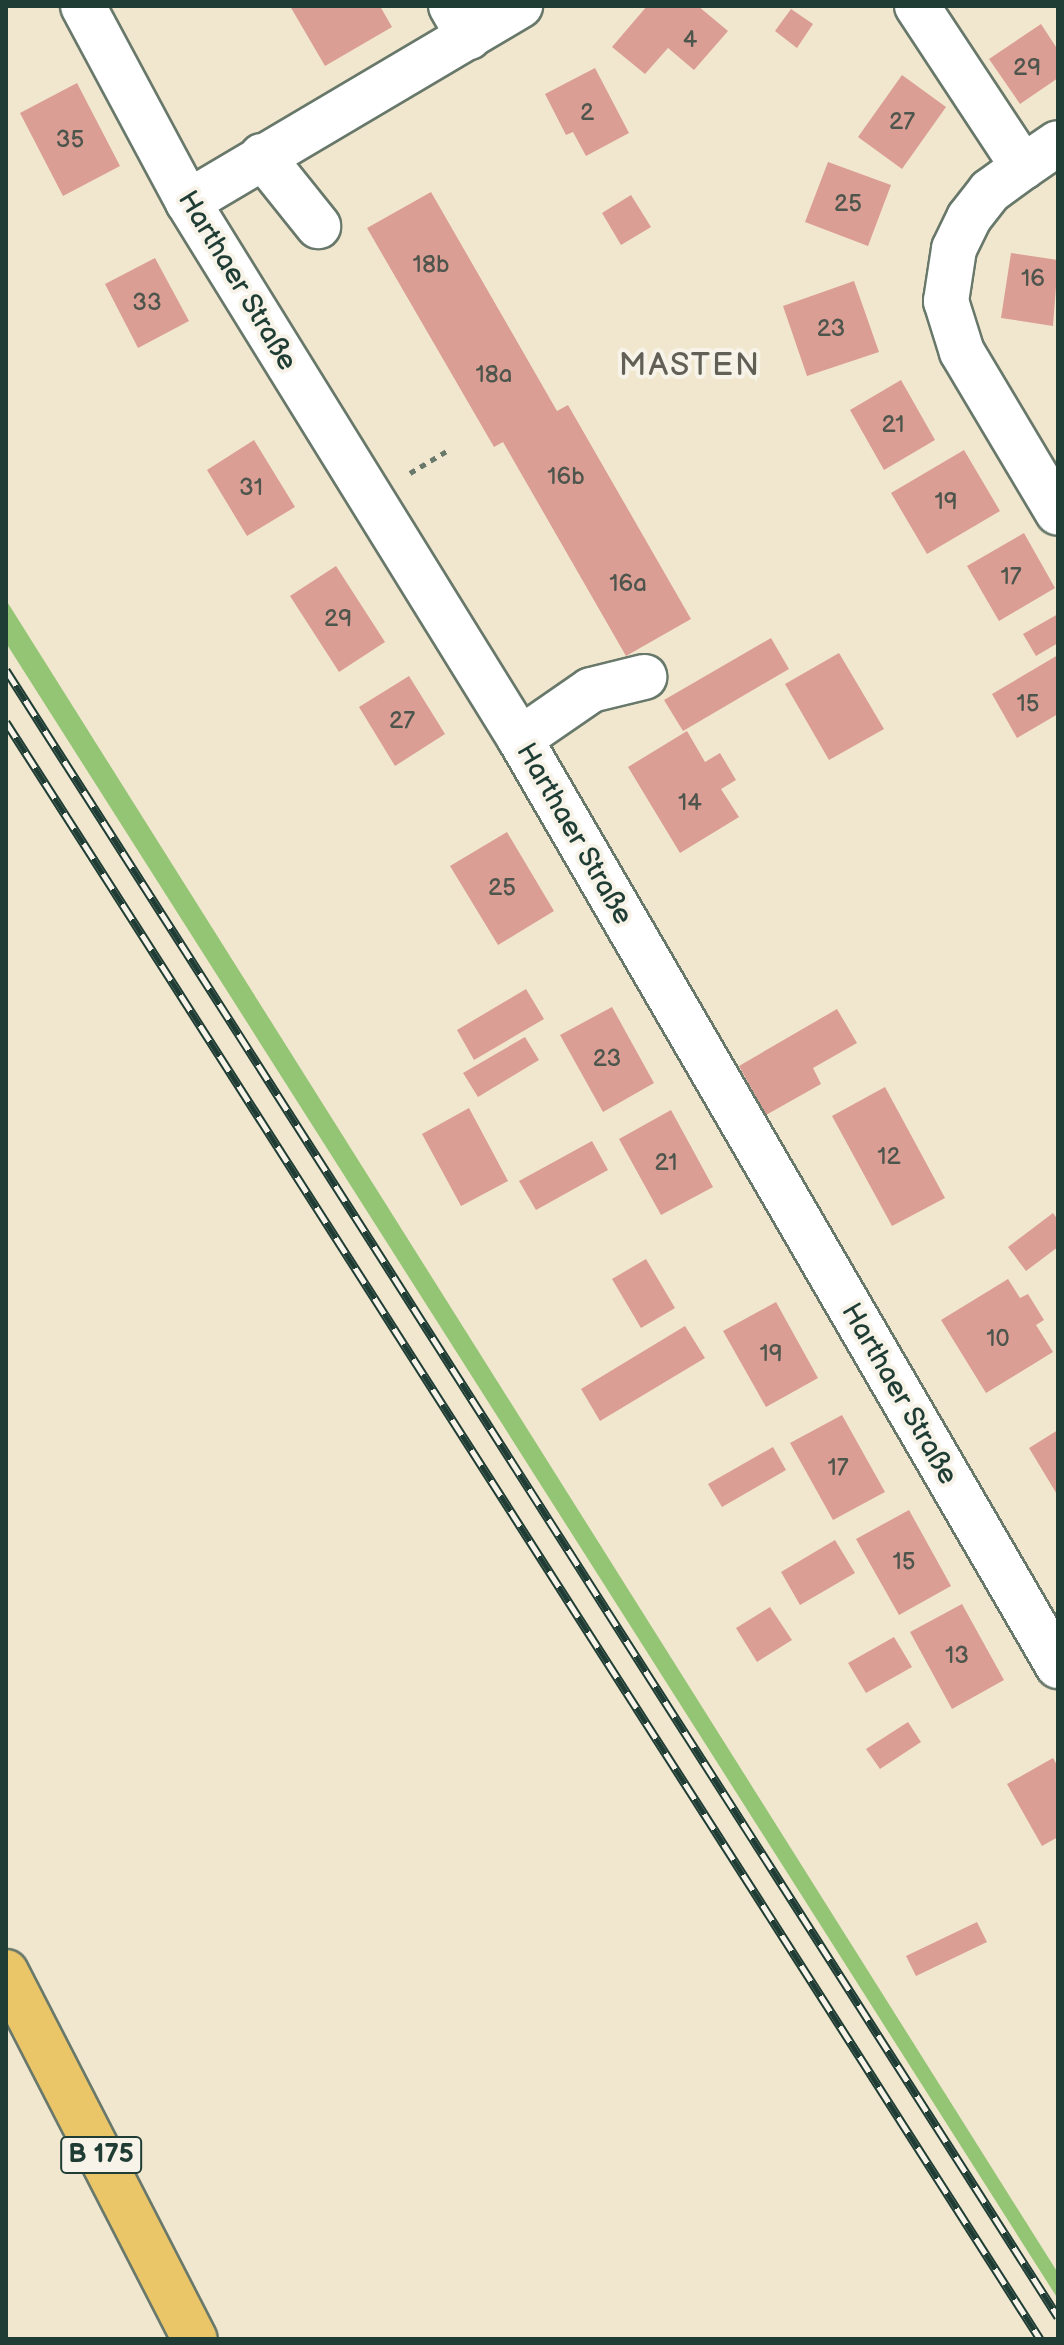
<!DOCTYPE html>
<html>
<head>
<meta charset="utf-8">
<style>
	body { margin:0 }
	#map { position:relative; width:1064px; height:2345px; overflow:hidden; background:#f1e7cf; font-family:"Balsamiq Sans",sans-serif }
	div>[style] { position:absolute }
	.green>* { inset:0; background:#94c575 }
	.building>* { inset:0; background:#db9e94 }
	.path>* { height:5px; margin-top:-2.5px; transform-origin:0; background:repeating-linear-gradient(90deg,#68786a 0 6px,transparent 0 12px) }
	.roads { filter:drop-shadow(2px 0 #68786a) drop-shadow(-2px 0 #68786a) drop-shadow(0 2px #68786a) drop-shadow(0 -2px #68786a) }
	.minor>* { height:44px; margin:-22px; padding:0 22px; transform-origin:22px; border-radius:22px; background:#fff }
	.major>* { height:44px; margin:-22px; padding:0 22px; transform-origin:22px; border-radius:22px; background:#ebc669 }
	.rail>* { height:9px; margin-top:-4.5px; transform-origin:0; background:repeating-linear-gradient(90deg,#f7f3e8 0 18px,#1f3d34 0 36px); box-sizing:border-box; border-block:2px solid #1f3d34 }
	span { translate:-50% -50%; white-space:nowrap; text-align:center; line-height:1.15; -webkit-text-stroke:8px #f7f3e8; paint-order:stroke }
	.number-label { font-size:24px; color:#4e554c }
	.number-label span { -webkit-text-stroke-width:0 }
	.shield-label span { padding:2px 6px; background:#f7f3e8; border:2px solid; border-radius:6px; -webkit-text-stroke-width:0 }
	.shield-label { font-size:26px; color:#1f3d34; font-weight:700 }
	.street-label { font-size:28px; color:#1f3d34 }
	.quarter-label { font-size:32px; color:#615f56; letter-spacing:2px }
	.frame { position:absolute; inset:0; border:8px solid #1f3d34; pointer-events:none }
</style>
</head>
<body>
<div id="map">
	<div class="green">
		<div style="clip-path:polygon(6px 600px,1058px 2273px,1058px 2299px,6px 643px)"></div>
	</div>
	<div class="building">
		<div style="clip-path:polygon(290px 6px,380px 6px,392px 27px,325px 66px)"></div>
		<div style="clip-path:polygon(647px 6px,698px 6px,728px 31px,694px 70px,668px 48px,645px 74px,612px 47px)"></div>
		<div style="clip-path:polygon(791px 9px,813px 24px,797px 48px,775px 31px)"></div>
		<div style="clip-path:polygon(1041px 24px,1058px 50px,1058px 78px,1020px 104px,989px 59px)"></div>
		<div style="clip-path:polygon(595px 68px,629px 133px,586px 156px,573px 132px,566px 135px,545px 94px)"></div>
		<div style="clip-path:polygon(902px 75px,946px 107px,902px 169px,858px 137px)"></div>
		<div style="clip-path:polygon(77px 83px,120px 166px,63px 196px,20px 113px)"></div>
		<div style="clip-path:polygon(828px 162px,891px 185px,868px 246px,805px 222px)"></div>
		<div style="clip-path:polygon(431px 192px,557px 411px,568px 405px,691px 619px,626px 656px,503px 442px,494px 447px,367px 228px)"></div>
		<div style="clip-path:polygon(631px 195px,651px 227px,621px 245px,602px 213px)"></div>
		<div style="clip-path:polygon(1011px 253px,1058px 260px,1053px 326px,1001px 318px)"></div>
		<div style="clip-path:polygon(155px 258px,189px 321px,138px 348px,105px 284px)"></div>
		<div style="clip-path:polygon(854px 281px,879px 352px,807px 376px,783px 306px)"></div>
		<div style="clip-path:polygon(901px 380px,935px 440px,884px 470px,850px 410px)"></div>
		<div style="clip-path:polygon(254px 440px,295px 507px,247px 536px,207px 470px)"></div>
		<div style="clip-path:polygon(964px 450px,1000px 511px,927px 554px,891px 493px)"></div>
		<div style="clip-path:polygon(1024px 533px,1055px 588px,999px 621px,967px 566px)"></div>
		<div style="clip-path:polygon(336px 566px,385px 642px,339px 672px,290px 596px)"></div>
		<div style="clip-path:polygon(1058px 614px,1058px 643px,1036px 656px,1023px 634px)"></div>
		<div style="clip-path:polygon(771px 638px,789px 669px,683px 731px,664px 700px)"></div>
		<div style="clip-path:polygon(839px 653px,884px 729px,829px 760px,785px 684px)"></div>
		<div style="clip-path:polygon(1058px 655px,1058px 714px,1017px 738px,992px 694px)"></div>
		<div style="clip-path:polygon(409px 676px,445px 734px,395px 766px,359px 707px)"></div>
		<div style="clip-path:polygon(687px 731px,705px 762px,720px 753px,736px 780px,721px 789px,739px 817px,680px 853px,628px 767px)"></div>
		<div style="clip-path:polygon(507px 832px,554px 911px,498px 945px,450px 866px)"></div>
		<div style="clip-path:polygon(526px 989px,544px 1019px,474px 1060px,457px 1030px)"></div>
		<div style="clip-path:polygon(612px 1007px,654px 1083px,603px 1112px,560px 1035px)"></div>
		<div style="clip-path:polygon(837px 1009px,857px 1043px,813px 1068px,821px 1084px,766px 1115px,739px 1066px)"></div>
		<div style="clip-path:polygon(525px 1037px,539px 1060px,478px 1097px,463px 1073px)"></div>
		<div style="clip-path:polygon(885px 1087px,945px 1198px,892px 1226px,832px 1116px)"></div>
		<div style="clip-path:polygon(469px 1108px,508px 1181px,461px 1206px,422px 1134px)"></div>
		<div style="clip-path:polygon(671px 1110px,713px 1187px,661px 1215px,619px 1139px)"></div>
		<div style="clip-path:polygon(592px 1141px,608px 1170px,536px 1210px,519px 1181px)"></div>
		<div style="clip-path:polygon(1053px 1213px,1058px 1220px,1058px 1247px,1026px 1271px,1008px 1247px)"></div>
		<div style="clip-path:polygon(646px 1259px,675px 1308px,641px 1328px,612px 1279px)"></div>
		<div style="clip-path:polygon(1008px 1279px,1020px 1298px,1028px 1294px,1044px 1320px,1036px 1325px,1053px 1352px,986px 1393px,941px 1320px)"></div>
		<div style="clip-path:polygon(776px 1302px,818px 1378px,766px 1407px,723px 1331px)"></div>
		<div style="clip-path:polygon(685px 1326px,705px 1358px,600px 1421px,581px 1389px)"></div>
		<div style="clip-path:polygon(842px 1415px,885px 1492px,833px 1520px,790px 1443px)"></div>
		<div style="clip-path:polygon(1058px 1430px,1058px 1496px,1029px 1448px)"></div>
		<div style="clip-path:polygon(773px 1447px,786px 1470px,722px 1507px,708px 1484px)"></div>
		<div style="clip-path:polygon(909px 1510px,951px 1586px,899px 1615px,856px 1539px)"></div>
		<div style="clip-path:polygon(835px 1540px,855px 1573px,800px 1605px,781px 1572px)"></div>
		<div style="clip-path:polygon(962px 1604px,1004px 1680px,952px 1709px,910px 1632px)"></div>
		<div style="clip-path:polygon(770px 1607px,792px 1640px,757px 1662px,736px 1628px)"></div>
		<div style="clip-path:polygon(894px 1637px,912px 1667px,866px 1693px,848px 1663px)"></div>
		<div style="clip-path:polygon(908px 1722px,921px 1742px,880px 1769px,866px 1749px)"></div>
		<div style="clip-path:polygon(1053px 1758px,1058px 1767px,1058px 1837px,1042px 1846px,1007px 1784px)"></div>
		<div style="clip-path:polygon(977px 1922px,987px 1942px,916px 1976px,906px 1956px)"></div>
	</div>
	<div class="path">
		<div style="left:410px;top:473px;width:47px;rotate:-31deg"></div>
	</div>
	<div class="roads">
		<div class="minor">
			<div style="left:83px;top:6px;width:222px;rotate:61.8deg"></div>
			<div style="left:188px;top:202px;width:631px;rotate:58.27deg"></div>
			<div style="left:520px;top:739px;width:1072px;rotate:59.87deg"></div>
			<div style="left:451px;top:6px;width:36px;rotate:60deg"></div>
			<div style="left:917px;top:6px;width:193px;rotate:56.6deg"></div>
			<div style="left:1023px;top:167px;width:41px;rotate:144deg"></div>
			<div style="left:990px;top:191px;width:34px;rotate:128deg"></div>
			<div style="left:969px;top:218px;width:34px;rotate:116deg"></div>
			<div style="left:954px;top:249px;width:53px;rotate:98.7deg"></div>
			<div style="left:946px;top:301px;width:53px;rotate:72.6deg"></div>
			<div style="left:962px;top:352px;width:187px;rotate:59.2deg"></div>
			<div style="left:262px;top:156px;width:90px;rotate:51.3deg"></div>
			<div style="left:1023px;top:167px;width:42px;rotate:-34.4deg"></div>
			<div style="left:188px;top:202px;width:386px;rotate:-30.6deg"></div>
			<div style="left:520px;top:739px;width:86px;rotate:-34.6deg"></div>
			<div style="left:591px;top:690px;width:55px;rotate:-13.8deg"></div>
		</div>
		<div class="major">
			<div style="left:6px;top:1972px;width:413px;rotate:62.8deg"></div>
		</div>
	</div>
	<div class="rail">
		<div style="left:6px;top:670px;width:1954px;rotate:57.43deg"></div>
		<div style="left:6px;top:722px;width:1919px;rotate:57.4deg"></div>
	</div>
	<div class="number-label">
		<span style="left:690px;top:40px">4</span>
		<span style="left:1027px;top:68px">29</span>
		<span style="left:587px;top:113px">2</span>
		<span style="left:902px;top:122px">27</span>
		<span style="left:70px;top:140px">35</span>
		<span style="left:848px;top:204px">25</span>
		<span style="left:431px;top:265px">18b</span>
		<span style="left:1033px;top:279px">16</span>
		<span style="left:147px;top:303px">33</span>
		<span style="left:831px;top:329px">23</span>
		<span style="left:494px;top:375px">18a</span>
		<span style="left:893px;top:425px">21</span>
		<span style="left:566px;top:477px">16b</span>
		<span style="left:251px;top:488px">31</span>
		<span style="left:946px;top:502px">19</span>
		<span style="left:1011px;top:577px">17</span>
		<span style="left:628px;top:584px">16a</span>
		<span style="left:338px;top:619px">29</span>
		<span style="left:1028px;top:704px">15</span>
		<span style="left:402px;top:721px">27</span>
		<span style="left:690px;top:803px">14</span>
		<span style="left:502px;top:888px">25</span>
		<span style="left:607px;top:1059px">23</span>
		<span style="left:889px;top:1157px">12</span>
		<span style="left:666px;top:1163px">21</span>
		<span style="left:998px;top:1339px">10</span>
		<span style="left:771px;top:1354px">19</span>
		<span style="left:838px;top:1468px">17</span>
		<span style="left:904px;top:1562px">15</span>
		<span style="left:957px;top:1656px">13</span>
	</div>
	<div class="shield-label">
		<span style="left:101px;top:2155px">B 175</span>
	</div>
	<div class="street-label">
		<span style="left:237px;top:281px;rotate:59deg">Harthaer Straße</span>
		<span style="left:574px;top:834px;rotate:60deg">Harthaer Straße</span>
		<span style="left:899px;top:1394px;rotate:60deg">Harthaer Straße</span>
	</div>
	<div class="quarter-label">
		<span style="left:690px;top:366px">MASTEN</span>
	</div>
	<div class="frame"></div>
</div>
</body>
</html>
